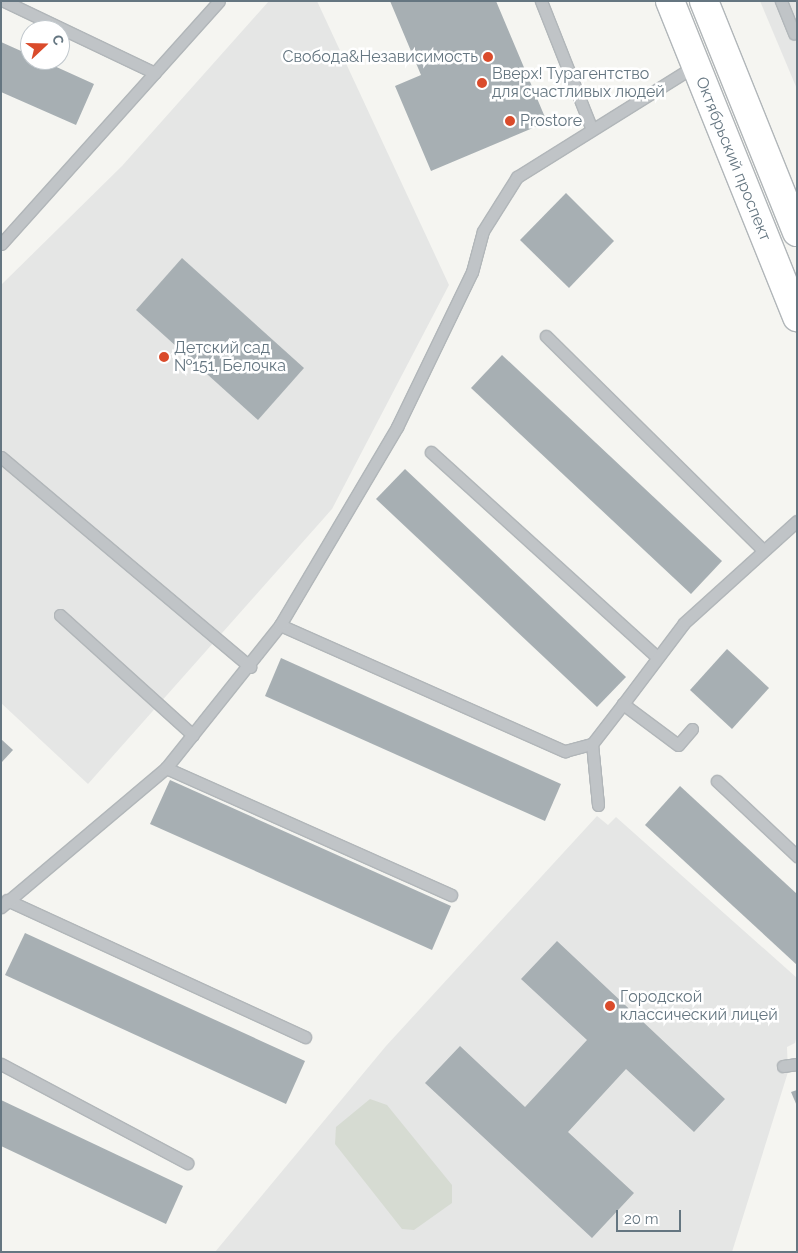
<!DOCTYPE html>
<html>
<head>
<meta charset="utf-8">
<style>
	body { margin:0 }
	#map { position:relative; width:798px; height:1253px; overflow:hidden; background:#f5f5f1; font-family:Raleway,sans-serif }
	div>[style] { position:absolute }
	.built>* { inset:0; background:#e5e6e5 }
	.green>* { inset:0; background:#d6dbd2 }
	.building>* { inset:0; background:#a7afb3 }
	.roads { filter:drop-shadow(1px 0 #b1b6b9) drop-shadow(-1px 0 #b1b6b9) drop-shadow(0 1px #b1b6b9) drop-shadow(0 -1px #b1b6b9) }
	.service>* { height:11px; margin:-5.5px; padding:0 5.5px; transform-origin:5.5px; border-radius:5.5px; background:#c0c4c7 }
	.primary>* { height:28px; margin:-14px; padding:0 14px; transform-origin:14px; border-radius:14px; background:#fff }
	.dots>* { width:14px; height:14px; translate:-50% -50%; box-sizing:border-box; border:2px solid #fff; border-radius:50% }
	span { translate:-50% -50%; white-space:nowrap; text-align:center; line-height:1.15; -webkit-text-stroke:5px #fff; paint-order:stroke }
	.poi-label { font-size:16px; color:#657681 }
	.right { translate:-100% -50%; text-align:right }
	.left { translate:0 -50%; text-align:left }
	.street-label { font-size:16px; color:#657681 }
	.frame { position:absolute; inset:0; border:2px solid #657681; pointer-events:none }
	.north { position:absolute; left:20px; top:20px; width:50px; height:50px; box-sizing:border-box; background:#fff; border:1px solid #c1c8cd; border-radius:50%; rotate:69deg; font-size:14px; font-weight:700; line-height:20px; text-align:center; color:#657681 }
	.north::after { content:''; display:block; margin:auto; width:18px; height:22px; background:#da4b2b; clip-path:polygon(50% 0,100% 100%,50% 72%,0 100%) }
	.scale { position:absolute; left:616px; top:1210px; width:65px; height:22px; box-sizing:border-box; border:2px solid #657681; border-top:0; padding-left:6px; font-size:15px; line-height:18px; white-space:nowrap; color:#657681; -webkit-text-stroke:4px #fff; paint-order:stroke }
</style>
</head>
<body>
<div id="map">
	<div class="built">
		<div style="clip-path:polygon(269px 1px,317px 1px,449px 285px,332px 509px,88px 784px,1px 703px,1px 285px,122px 166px)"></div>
		<div style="clip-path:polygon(760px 1px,797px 1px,797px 89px)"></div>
		<div style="clip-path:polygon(597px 816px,608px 825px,616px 817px,797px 978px,797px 1035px,795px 1043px,787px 1047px,788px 1072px,732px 1252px,215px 1252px,386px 1046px)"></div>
	</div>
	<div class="green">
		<div style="clip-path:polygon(370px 1099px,387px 1105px,452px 1185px,452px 1203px,414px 1230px,402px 1229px,335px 1144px,336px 1127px)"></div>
	</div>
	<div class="building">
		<div style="clip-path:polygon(390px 1px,496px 1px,547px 122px,431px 171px,395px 86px,421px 75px)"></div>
		<div style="clip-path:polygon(1px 42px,30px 55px,30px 60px,41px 60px,94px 84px,76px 125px,1px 92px)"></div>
		<div style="clip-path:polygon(566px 193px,614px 241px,569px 288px,520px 240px)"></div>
		<div style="clip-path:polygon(182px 258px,304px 368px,258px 420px,136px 310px)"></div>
		<div style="clip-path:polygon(502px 355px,722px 561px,691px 594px,471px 388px)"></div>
		<div style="clip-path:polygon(405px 469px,626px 677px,597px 707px,376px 499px)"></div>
		<div style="clip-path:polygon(727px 649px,769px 688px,732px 729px,690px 690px)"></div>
		<div style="clip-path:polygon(281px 658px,561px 784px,545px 821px,265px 696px)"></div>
		<div style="clip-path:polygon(1px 739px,13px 750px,1px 763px)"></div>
		<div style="clip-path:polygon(170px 780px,451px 906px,432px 950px,150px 824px)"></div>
		<div style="clip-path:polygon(680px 786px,797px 894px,797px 965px,645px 825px)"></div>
		<div style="clip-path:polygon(25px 933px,305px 1061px,286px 1104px,5px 975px)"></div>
		<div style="clip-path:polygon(557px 941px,725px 1099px,694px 1132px,626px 1069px,568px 1132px,634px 1193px,592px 1238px,425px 1083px,460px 1046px,525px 1107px,587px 1040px,521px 979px)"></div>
		<div style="clip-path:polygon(797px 1090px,797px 1106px,791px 1092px)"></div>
		<div style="clip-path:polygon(1px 1100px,183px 1186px,166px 1224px,1px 1146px)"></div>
	</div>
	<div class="roads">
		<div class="service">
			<div style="left:4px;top:1px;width:167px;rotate:25.5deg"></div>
			<div style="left:541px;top:1px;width:136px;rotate:68.4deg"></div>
			<div style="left:781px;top:1px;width:35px;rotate:68deg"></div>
			<div style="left:1px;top:244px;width:326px;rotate:-48.1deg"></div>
			<div style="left:546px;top:336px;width:303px;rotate:44.6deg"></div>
			<div style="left:431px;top:452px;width:305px;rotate:42.2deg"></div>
			<div style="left:1px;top:457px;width:326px;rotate:40.1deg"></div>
			<div style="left:60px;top:615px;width:179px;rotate:42.1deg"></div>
			<div style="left:280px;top:625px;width:312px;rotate:23.9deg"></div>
			<div style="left:565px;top:751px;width:28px;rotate:-15deg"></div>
			<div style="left:692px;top:729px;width:21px;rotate:131deg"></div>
			<div style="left:678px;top:745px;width:69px;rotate:-143.3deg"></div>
			<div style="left:623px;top:704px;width:101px;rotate:-53deg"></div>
			<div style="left:684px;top:623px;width:152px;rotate:-42.1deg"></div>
			<div style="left:166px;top:768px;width:312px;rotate:24deg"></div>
			<div style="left:717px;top:781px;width:110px;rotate:43.2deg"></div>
			<div style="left:598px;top:805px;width:61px;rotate:-95.6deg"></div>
			<div style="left:592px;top:744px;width:51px;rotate:-52.2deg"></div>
			<div style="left:7px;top:900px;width:328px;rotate:24.7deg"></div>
			<div style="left:1px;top:907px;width:216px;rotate:-40.1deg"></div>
			<div style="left:166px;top:768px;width:183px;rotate:-51.4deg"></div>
			<div style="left:280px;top:625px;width:230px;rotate:-59.4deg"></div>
			<div style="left:397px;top:427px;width:172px;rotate:-64.2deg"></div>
			<div style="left:472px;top:272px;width:42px;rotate:-75deg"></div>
			<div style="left:483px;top:231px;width:64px;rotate:-57.8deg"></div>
			<div style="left:517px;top:177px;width:211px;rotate:-32deg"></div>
			<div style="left:1px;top:1064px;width:211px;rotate:28deg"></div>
			<div style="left:783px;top:1066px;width:14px;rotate:-8deg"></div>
		</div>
		<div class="primary">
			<div style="left:670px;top:1px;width:341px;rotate:68.1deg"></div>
			<div style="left:704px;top:1px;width:249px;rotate:68.1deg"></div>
		</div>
	</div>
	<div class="dots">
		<div style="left:488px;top:57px;background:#da4b2b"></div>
		<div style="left:482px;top:83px;background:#da4b2b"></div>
		<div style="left:510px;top:121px;background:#da4b2b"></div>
		<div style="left:164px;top:357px;background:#da4b2b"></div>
		<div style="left:610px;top:1006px;background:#da4b2b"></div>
	</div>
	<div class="poi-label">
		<span class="right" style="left:478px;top:57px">Свобода&amp;Независимость</span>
		<span class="left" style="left:492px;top:83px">Вверх! Турагентство<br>для счастливых людей</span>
		<span class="left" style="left:520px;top:121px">Prostore</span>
		<span class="left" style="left:174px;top:357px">Детский сад<br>№151, Белочка</span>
		<span class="left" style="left:620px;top:1006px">Городской<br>классический лицей</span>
	</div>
	<div class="street-label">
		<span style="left:733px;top:159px;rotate:68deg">Октябрьский проспект</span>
	</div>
	<div class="frame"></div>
	<div class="north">С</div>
	<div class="scale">20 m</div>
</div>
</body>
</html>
